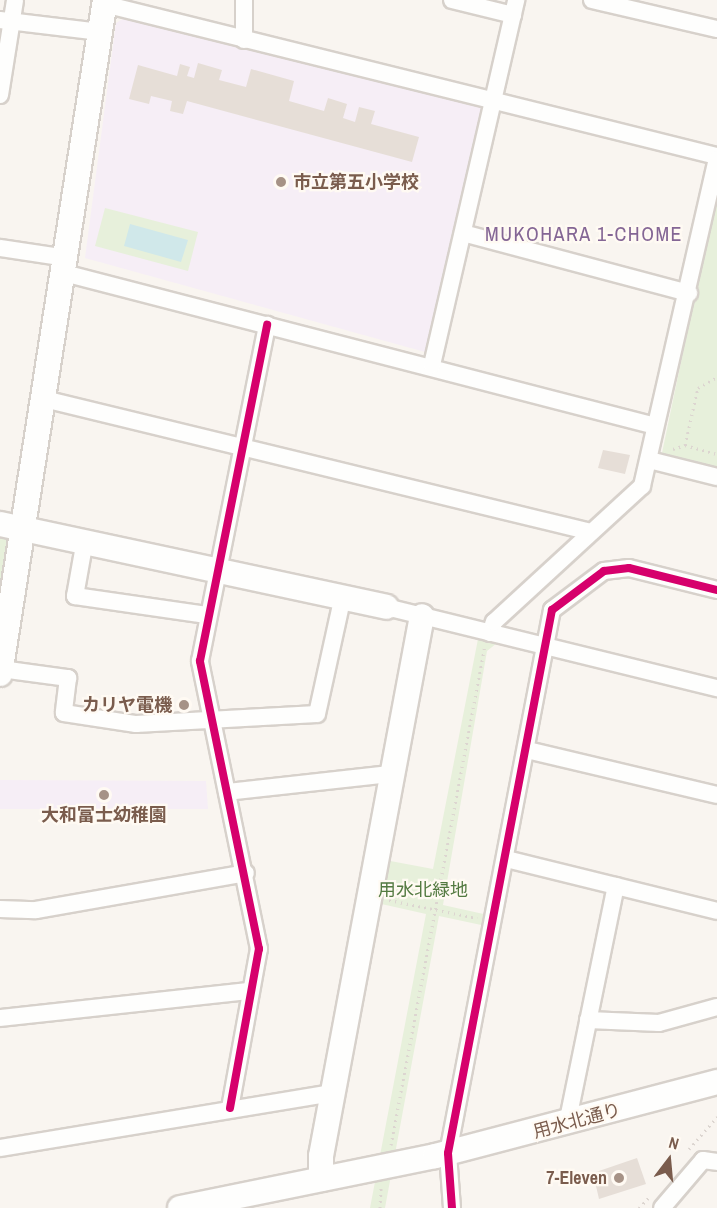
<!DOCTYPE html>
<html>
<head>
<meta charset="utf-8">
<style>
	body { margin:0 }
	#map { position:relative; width:717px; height:1208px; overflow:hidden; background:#f9f5f0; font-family:"Archivo Narrow","Noto Sans JP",sans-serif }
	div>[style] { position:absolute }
	.education>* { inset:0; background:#f6eef6 }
	.green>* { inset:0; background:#e7f0db }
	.water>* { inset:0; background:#d0e8ea }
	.building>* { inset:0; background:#e6ded7 }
	.path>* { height:3px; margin-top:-1.5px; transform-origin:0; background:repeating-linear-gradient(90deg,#dcd5d0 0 1.5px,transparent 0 6px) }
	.roads { filter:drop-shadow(2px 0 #d7d1cb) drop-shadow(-2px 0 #d7d1cb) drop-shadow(0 2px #d7d1cb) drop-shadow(0 -2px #d7d1cb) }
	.street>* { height:16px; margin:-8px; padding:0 8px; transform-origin:8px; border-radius:8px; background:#fefefd }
	.secondary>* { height:24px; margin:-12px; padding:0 12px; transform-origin:12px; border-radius:12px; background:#fefefd }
	.cycleway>* { height:8px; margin:-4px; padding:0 4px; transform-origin:4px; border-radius:4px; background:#d6006c }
	.dots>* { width:16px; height:16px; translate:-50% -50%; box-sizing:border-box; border:3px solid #fffaf3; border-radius:50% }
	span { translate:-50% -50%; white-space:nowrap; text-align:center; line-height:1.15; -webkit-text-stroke:4.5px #fffaf3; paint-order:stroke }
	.poi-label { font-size:18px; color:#7a5c4d; font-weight:700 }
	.left { translate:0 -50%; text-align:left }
	.right { translate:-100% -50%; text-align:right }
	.park-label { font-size:18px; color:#537a41 }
	.street-label { font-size:18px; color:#7a5c4d }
	.neighbourhood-label { font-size:20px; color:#846695; letter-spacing:1.5px }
	.north { position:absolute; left:639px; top:1130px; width:60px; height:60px; -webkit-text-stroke:4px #fffaf3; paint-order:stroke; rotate:16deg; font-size:16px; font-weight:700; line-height:24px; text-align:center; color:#7a5c4d }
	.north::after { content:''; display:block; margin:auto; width:21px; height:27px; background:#7a5c4d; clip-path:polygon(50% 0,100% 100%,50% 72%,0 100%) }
</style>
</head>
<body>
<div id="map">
	<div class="education">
		<div style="clip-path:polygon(126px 17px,484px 105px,425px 352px,85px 258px,116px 23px)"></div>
		<div style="clip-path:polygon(0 780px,206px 781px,208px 809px,0 809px)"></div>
	</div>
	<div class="green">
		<div style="clip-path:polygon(717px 189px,717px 467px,662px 453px)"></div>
		<div style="clip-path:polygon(105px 208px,198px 232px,188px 271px,95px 246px)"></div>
		<div style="clip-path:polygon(0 531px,10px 533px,0 587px)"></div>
		<div style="clip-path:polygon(478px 639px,497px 643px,487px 651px,443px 905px,488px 915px,486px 926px,439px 916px,385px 1208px,370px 1208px,426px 914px,377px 903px,385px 860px,433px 869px)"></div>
	</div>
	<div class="water">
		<div style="clip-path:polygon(130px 224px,188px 240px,181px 262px,124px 246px)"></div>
	</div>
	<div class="building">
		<div style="clip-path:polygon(198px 63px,222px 70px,219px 80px,246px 87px,251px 69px,294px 81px,289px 101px,324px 111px,328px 98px,347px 104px,343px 118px,355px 122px,359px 107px,375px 111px,371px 124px,419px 137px,412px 162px,187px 101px,183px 114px,170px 111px,172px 101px,151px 96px,149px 104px,129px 99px,138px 65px,177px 76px,180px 64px,190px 67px,187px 76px,194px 78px)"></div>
		<div style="clip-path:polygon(603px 450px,630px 455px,625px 474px,598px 468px)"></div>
		<div style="clip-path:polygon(637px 1158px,646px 1184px,599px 1199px,593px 1173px)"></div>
	</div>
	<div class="path">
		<div style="left:685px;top:445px;width:58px;rotate:-77.2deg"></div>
		<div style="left:698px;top:388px;width:22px;rotate:-30deg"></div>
		<div style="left:673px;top:449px;width:13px;rotate:-18deg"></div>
		<div style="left:685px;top:445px;width:33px;rotate:16deg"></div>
		<div style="left:389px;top:900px;width:90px;rotate:11.6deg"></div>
		<div style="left:391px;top:1145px;width:509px;rotate:-79.35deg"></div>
		<div style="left:689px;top:1149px;width:43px;rotate:-48.8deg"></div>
		<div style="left:380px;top:1208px;width:21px;rotate:-87deg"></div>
		<div style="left:639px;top:1208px;width:16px;rotate:-47deg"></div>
	</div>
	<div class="roads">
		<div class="street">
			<div style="left:452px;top:0;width:63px;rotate:13.8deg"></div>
			<div style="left:592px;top:0;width:128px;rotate:13.1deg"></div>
			<div style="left:104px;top:4px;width:632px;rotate:13.93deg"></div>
			<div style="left:0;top:20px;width:101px;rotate:6.8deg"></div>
			<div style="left:244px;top:40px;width:40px;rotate:-90deg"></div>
			<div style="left:0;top:95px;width:96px;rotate:-81deg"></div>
			<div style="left:463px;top:233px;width:234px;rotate:14.9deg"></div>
			<div style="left:0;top:248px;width:68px;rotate:8.5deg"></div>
			<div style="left:64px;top:273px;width:610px;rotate:14.51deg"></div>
			<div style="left:432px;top:365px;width:375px;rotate:-77deg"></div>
			<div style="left:44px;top:399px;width:563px;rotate:13.67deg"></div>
			<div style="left:649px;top:460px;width:70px;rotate:14deg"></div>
			<div style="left:85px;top:540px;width:57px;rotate:100.1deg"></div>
			<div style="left:75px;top:596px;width:133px;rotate:8.2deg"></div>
			<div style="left:386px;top:607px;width:341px;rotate:13.8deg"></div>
			<div style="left:490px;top:633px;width:12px;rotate:-70deg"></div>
			<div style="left:494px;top:622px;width:201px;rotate:-42.6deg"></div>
			<div style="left:642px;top:486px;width:335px;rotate:-77.1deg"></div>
			<div style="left:1px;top:669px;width:68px;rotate:7.7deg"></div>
			<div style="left:68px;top:678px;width:35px;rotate:97deg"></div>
			<div style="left:64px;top:713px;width:73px;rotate:8.7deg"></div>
			<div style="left:136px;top:724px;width:181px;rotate:-3.2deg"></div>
			<div style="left:317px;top:714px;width:121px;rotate:-77.6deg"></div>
			<div style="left:527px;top:750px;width:195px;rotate:13.3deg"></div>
			<div style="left:227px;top:792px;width:165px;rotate:-6.3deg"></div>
			<div style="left:506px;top:859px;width:217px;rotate:13.8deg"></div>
			<div style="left:0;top:909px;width:36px;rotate:2deg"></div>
			<div style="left:36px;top:910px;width:213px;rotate:-10deg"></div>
			<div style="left:0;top:1018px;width:251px;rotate:-6.2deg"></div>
			<div style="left:588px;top:1020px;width:71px;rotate:2.4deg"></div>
			<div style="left:659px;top:1023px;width:60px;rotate:-15.4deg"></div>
			<div style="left:230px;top:1108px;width:162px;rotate:-79.7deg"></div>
			<div style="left:259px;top:949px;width:294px;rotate:-101.6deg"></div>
			<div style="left:200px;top:661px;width:343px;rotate:-78.7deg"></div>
			<div style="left:567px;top:1124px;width:243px;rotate:-78.4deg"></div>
			<div style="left:0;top:1148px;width:338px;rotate:-9.4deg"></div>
			<div style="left:452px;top:1208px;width:55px;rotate:-94.2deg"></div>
			<div style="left:448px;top:1153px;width:553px;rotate:-79.16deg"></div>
			<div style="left:552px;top:610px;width:65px;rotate:-36.9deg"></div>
			<div style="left:604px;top:571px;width:25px;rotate:-7deg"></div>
			<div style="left:629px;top:568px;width:91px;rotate:14deg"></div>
			<div style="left:662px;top:1208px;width:63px;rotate:-49.5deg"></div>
			<div style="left:703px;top:1160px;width:14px;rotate:8deg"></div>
		</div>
		<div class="secondary">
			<div style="left:0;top:524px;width:395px;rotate:12.1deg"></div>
			<div style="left:0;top:674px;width:682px;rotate:-81.15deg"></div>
			<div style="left:321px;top:1179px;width:23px;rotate:-90deg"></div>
			<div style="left:321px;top:1156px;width:549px;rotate:-79.41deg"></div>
			<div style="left:180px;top:1208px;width:260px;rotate:-11.5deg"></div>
			<div style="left:435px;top:1156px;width:292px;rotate:-14.7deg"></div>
		</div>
	</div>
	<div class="cycleway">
		<div style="left:230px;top:1108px;width:162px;rotate:-79.7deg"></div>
		<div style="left:259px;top:949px;width:294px;rotate:-101.6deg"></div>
		<div style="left:200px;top:661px;width:343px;rotate:-78.7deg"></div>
		<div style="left:452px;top:1208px;width:55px;rotate:-94.2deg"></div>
		<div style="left:448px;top:1153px;width:553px;rotate:-79.16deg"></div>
		<div style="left:552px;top:610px;width:65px;rotate:-36.9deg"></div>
		<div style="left:604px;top:571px;width:25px;rotate:-7deg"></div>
		<div style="left:629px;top:568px;width:91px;rotate:14deg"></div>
	</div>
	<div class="dots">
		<div style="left:281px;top:182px;background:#a69286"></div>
		<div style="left:184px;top:705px;background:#a69286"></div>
		<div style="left:104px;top:795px;background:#a69286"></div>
		<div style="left:619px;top:1178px;background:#a69286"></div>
	</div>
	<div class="poi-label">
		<span class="left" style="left:293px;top:182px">市立第五小学校</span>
		<span class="right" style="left:172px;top:705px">カリヤ電機</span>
		<span style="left:104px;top:815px">大和富士幼稚園</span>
		<span class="right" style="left:607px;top:1178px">7-Eleven</span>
	</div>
	<div class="park-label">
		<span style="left:423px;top:890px">用水北緑地</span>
	</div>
	<div class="street-label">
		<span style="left:577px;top:1121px;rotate:-15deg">用水北通り</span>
	</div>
	<div class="neighbourhood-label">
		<span style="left:584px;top:233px">MUKOHARA 1-CHOME</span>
	</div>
	<div class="north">N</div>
</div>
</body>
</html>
